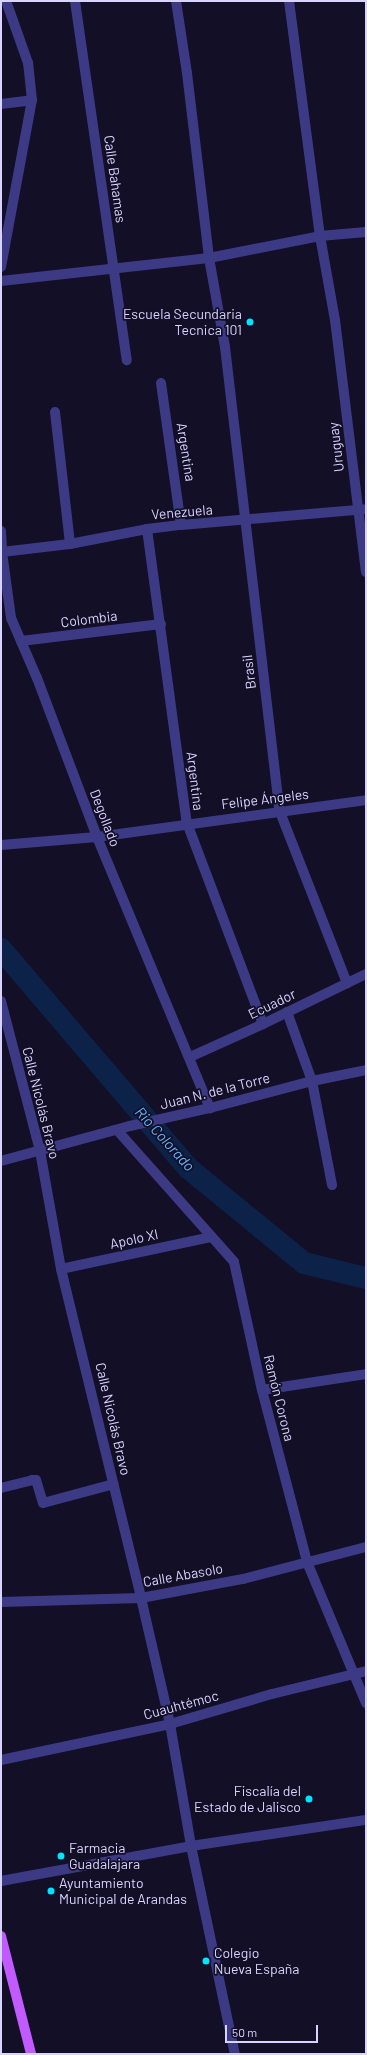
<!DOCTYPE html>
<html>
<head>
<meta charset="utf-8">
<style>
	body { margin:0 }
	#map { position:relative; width:367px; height:2055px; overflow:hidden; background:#130f26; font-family:Barlow,sans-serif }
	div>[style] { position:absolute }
	.river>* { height:22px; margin:-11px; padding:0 11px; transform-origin:11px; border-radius:11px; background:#0c2248 }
	.street>* { height:10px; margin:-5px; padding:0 5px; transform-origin:5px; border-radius:5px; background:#3d3a85 }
	.primary>* { height:10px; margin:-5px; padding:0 5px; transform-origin:5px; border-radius:5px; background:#c25bff }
	.dots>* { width:11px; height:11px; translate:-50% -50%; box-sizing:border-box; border:2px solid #130f26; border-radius:50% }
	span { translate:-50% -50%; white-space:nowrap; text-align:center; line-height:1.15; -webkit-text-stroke:3.5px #130f26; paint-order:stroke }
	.street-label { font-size:14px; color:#d9d4ff }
	.poi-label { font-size:14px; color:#d9d4ff }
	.right { translate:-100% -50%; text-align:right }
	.left { translate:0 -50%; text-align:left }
	.water-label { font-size:15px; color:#62b6ff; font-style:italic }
	.frame { position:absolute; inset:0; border:2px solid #d9d4ff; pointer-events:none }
	.scale { position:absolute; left:225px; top:2025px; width:93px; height:18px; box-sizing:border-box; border:2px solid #d9d4ff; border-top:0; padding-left:5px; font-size:12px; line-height:14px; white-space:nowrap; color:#d9d4ff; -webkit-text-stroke:3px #130f26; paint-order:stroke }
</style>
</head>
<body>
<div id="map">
	<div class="river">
		<div style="left:1px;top:949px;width:288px;rotate:49.5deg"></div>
		<div style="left:188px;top:1168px;width:150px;rotate:39.3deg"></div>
		<div style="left:304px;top:1263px;width:64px;rotate:13.6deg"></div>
	</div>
	<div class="street">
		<div style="left:75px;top:1px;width:363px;rotate:81.8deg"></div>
		<div style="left:176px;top:1px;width:73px;rotate:81.3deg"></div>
		<div style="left:187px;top:73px;width:186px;rotate:83.2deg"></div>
		<div style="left:209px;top:258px;width:90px;rotate:79.8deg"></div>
		<div style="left:225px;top:347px;width:468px;rotate:83.3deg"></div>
		<div style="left:280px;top:812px;width:184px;rotate:68.6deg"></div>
		<div style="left:289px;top:1px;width:237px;rotate:82.5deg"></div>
		<div style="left:320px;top:236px;width:85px;rotate:79.9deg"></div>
		<div style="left:335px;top:320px;width:254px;rotate:83deg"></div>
		<div style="left:1px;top:104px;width:31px;rotate:-7deg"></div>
		<div style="left:1px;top:267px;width:170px;rotate:-79.5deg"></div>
		<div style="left:32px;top:100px;width:37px;rotate:-96deg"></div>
		<div style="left:28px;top:63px;width:66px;rotate:-109.5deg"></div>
		<div style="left:1px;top:281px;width:209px;rotate:-6.3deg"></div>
		<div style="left:209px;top:258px;width:113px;rotate:-11.2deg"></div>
		<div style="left:320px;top:236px;width:46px;rotate:-5deg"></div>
		<div style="left:161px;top:383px;width:143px;rotate:82deg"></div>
		<div style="left:55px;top:412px;width:133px;rotate:83.5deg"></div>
		<div style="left:147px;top:529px;width:297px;rotate:82.3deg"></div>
		<div style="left:187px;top:823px;width:215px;rotate:69.3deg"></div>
		<div style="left:1px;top:531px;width:21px;rotate:87deg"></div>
		<div style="left:2px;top:552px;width:67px;rotate:82.2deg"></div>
		<div style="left:11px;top:618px;width:65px;rotate:66.6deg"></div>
		<div style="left:37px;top:678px;width:170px;rotate:69.3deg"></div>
		<div style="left:97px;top:837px;width:294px;rotate:67.4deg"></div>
		<div style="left:2px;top:552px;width:68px;rotate:-6.7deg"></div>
		<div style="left:70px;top:544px;width:78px;rotate:-11deg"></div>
		<div style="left:147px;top:529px;width:34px;rotate:-7deg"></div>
		<div style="left:181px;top:525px;width:186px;rotate:-4.9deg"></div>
		<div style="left:21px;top:641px;width:141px;rotate:-6.9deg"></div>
		<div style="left:1px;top:845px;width:96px;rotate:-4.8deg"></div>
		<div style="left:97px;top:837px;width:272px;rotate:-7.8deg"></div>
		<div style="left:1px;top:1001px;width:155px;rotate:75.4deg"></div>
		<div style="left:40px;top:1151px;width:120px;rotate:79.9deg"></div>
		<div style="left:61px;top:1269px;width:339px;rotate:76.3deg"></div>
		<div style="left:141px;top:1598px;width:129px;rotate:77deg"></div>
		<div style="left:170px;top:1724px;width:124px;rotate:80.2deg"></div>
		<div style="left:191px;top:1846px;width:213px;rotate:78.1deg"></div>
		<div style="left:287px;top:1012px;width:73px;rotate:70.1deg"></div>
		<div style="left:312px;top:1081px;width:106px;rotate:79.1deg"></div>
		<div style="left:190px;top:1057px;width:80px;rotate:-24.3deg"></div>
		<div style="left:263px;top:1024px;width:114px;rotate:-25.9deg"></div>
		<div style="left:117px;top:1130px;width:176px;rotate:48.4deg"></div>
		<div style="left:234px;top:1262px;width:131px;rotate:77.7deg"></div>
		<div style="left:262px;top:1390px;width:178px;rotate:75.3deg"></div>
		<div style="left:307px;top:1562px;width:153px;rotate:67.3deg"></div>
		<div style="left:1px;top:1161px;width:134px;rotate:-15.2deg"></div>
		<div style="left:130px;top:1126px;width:82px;rotate:-12.7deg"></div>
		<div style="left:210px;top:1108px;width:106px;rotate:-14.8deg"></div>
		<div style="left:312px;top:1081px;width:55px;rotate:-11.5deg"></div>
		<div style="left:61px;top:1269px;width:154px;rotate:-12deg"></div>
		<div style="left:262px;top:1390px;width:105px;rotate:-8.7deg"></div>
		<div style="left:1px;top:1488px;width:32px;rotate:-14deg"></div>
		<div style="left:32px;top:1480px;width:4px"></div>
		<div style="left:36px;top:1480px;width:24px;rotate:73deg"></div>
		<div style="left:43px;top:1503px;width:73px;rotate:-15deg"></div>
		<div style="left:1px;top:1602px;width:140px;rotate:-1.6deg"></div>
		<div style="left:141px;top:1598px;width:104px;rotate:-10.6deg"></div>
		<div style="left:243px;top:1579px;width:127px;rotate:-14.6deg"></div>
		<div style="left:1px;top:1760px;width:173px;rotate:-12deg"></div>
		<div style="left:170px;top:1724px;width:106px;rotate:-16.4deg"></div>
		<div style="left:272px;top:1694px;width:97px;rotate:-13.7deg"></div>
		<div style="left:1px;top:1881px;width:193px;rotate:-10.4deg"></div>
		<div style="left:191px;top:1846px;width:177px;rotate:-8.5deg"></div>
	</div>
	<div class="primary">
		<div style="left:1px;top:1936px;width:122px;rotate:75.7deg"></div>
	</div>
	<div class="dots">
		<div style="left:250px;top:322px;background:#00e5ff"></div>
		<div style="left:309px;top:1799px;background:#00e5ff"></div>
		<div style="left:61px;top:1856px;background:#00e5ff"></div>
		<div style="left:51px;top:1891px;background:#00e5ff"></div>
		<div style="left:206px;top:1961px;background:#00e5ff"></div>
	</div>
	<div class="street-label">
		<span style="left:115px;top:179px;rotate:82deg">Calle Bahamas</span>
		<span style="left:336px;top:447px;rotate:-97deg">Uruguay</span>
		<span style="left:186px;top:452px;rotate:81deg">Argentina</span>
		<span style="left:182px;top:512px;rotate:-5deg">Venezuela</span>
		<span style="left:89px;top:619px;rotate:-7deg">Colombia</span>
		<span style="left:249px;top:672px;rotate:-97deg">Brasil</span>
		<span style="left:195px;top:781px;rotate:83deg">Argentina</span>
		<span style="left:265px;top:799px;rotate:-7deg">Felipe Ángeles</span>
		<span style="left:105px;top:818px;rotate:69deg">Degollado</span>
		<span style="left:272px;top:1004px;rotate:-26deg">Ecuador</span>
		<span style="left:215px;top:1091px;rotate:-14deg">Juan N. de la Torre</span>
		<span style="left:41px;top:1103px;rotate:76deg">Calle Nicolás Bravo</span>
		<span style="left:134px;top:1239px;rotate:-12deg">Apolo XI</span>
		<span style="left:279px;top:1398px;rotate:76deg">Ramón Corona</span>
		<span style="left:113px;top:1419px;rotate:77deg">Calle Nicolás Bravo</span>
		<span style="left:183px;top:1575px;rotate:-10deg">Calle Abasolo</span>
		<span style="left:181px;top:1705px;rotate:-15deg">Cuauhtémoc</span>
	</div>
	<div class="poi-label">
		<span class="right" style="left:242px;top:322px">Escuela Secundaria<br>Tecnica 101</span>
		<span class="right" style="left:301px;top:1799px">Fiscalía del<br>Estado de Jalisco</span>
		<span class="left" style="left:69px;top:1856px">Farmacia<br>Guadalajara</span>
		<span class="left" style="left:59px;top:1891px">Ayuntamiento<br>Municipal de Arandas</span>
		<span class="left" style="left:214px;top:1961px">Colegio<br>Nueva España</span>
	</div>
	<div class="water-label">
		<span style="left:165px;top:1139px;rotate:48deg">Rio Colorado</span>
	</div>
	<div class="frame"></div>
	<div class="scale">50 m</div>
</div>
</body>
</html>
